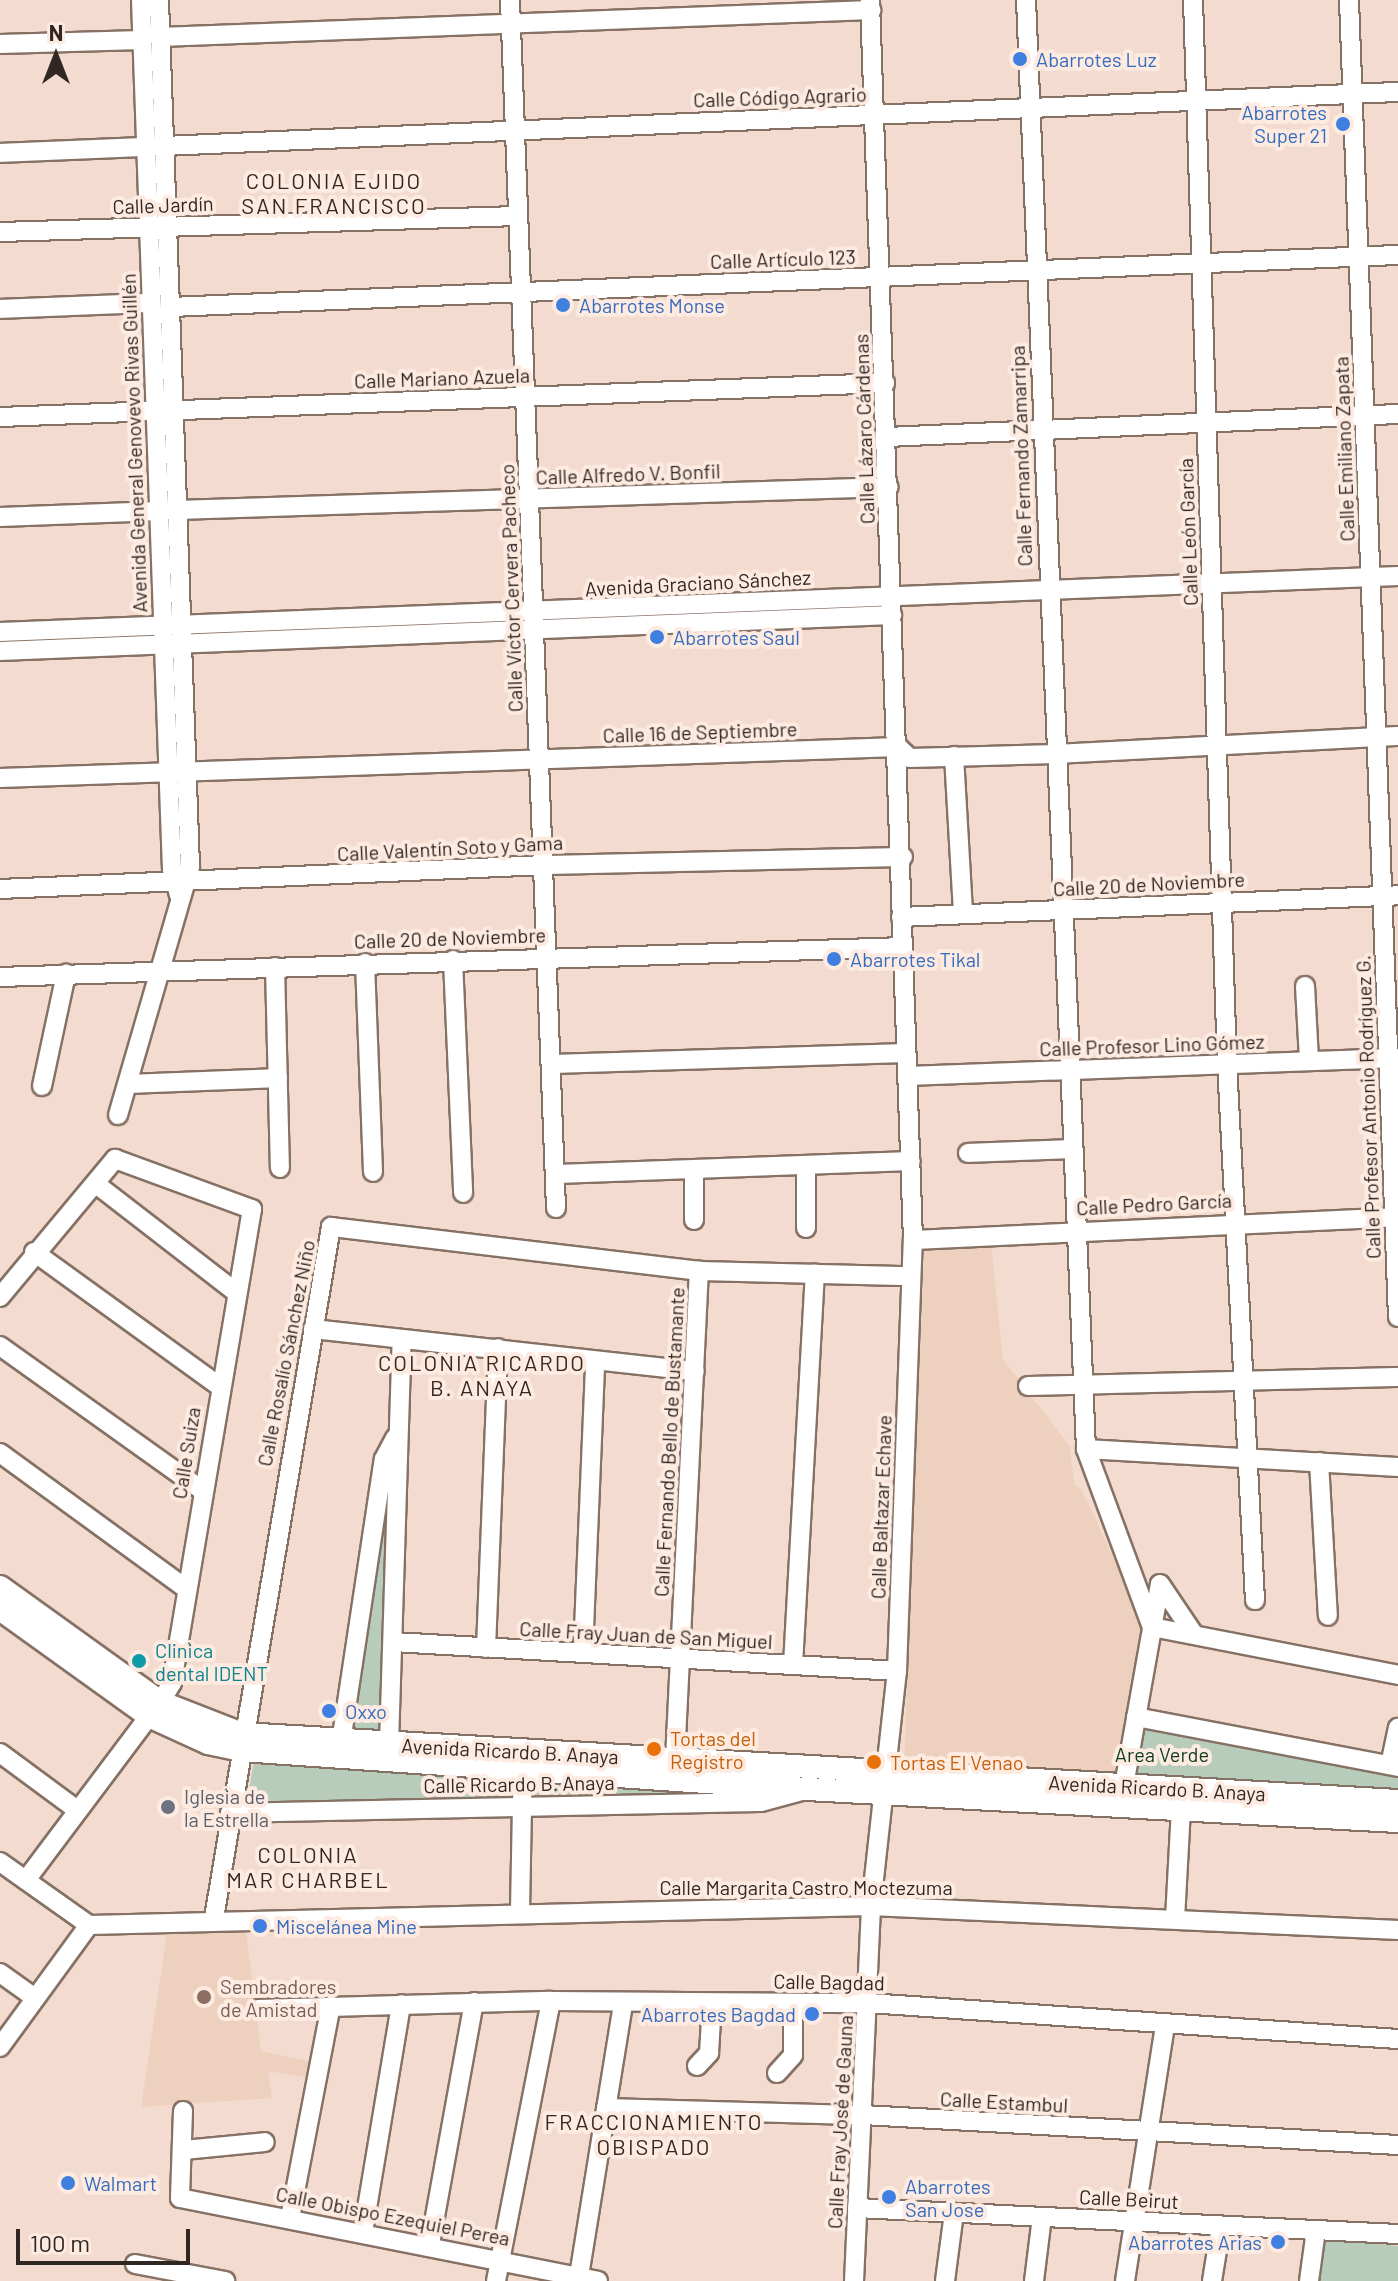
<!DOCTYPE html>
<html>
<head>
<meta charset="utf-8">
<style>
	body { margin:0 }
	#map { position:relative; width:1398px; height:2281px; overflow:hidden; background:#f3dccf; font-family:Barlow,sans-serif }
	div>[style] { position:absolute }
	.built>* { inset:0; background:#eed0bf }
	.green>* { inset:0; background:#b8ccbb }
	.roads { filter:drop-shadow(2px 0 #867165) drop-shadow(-2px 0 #867165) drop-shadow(0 2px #867165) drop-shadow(0 -2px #867165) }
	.minor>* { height:18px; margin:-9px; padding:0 9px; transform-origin:9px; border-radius:9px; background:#fff }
	.major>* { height:22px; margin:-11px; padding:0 11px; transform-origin:11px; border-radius:11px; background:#fff }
	.dots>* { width:22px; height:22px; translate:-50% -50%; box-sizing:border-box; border:4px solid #fdeae0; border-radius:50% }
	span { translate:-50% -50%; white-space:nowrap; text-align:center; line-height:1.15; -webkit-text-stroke:8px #fdeae0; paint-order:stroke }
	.shop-label { font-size:20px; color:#366cbe }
	.left { translate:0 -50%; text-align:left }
	.right { translate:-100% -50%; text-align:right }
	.street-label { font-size:20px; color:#302722 }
	.culture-label { font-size:20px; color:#0d838f }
	.food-label { font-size:20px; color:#c56008 }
	.park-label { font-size:20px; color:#0c3d1b }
	.worship-label { font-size:20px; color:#5b616d }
	.education-label { font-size:20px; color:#785e54 }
	.neighbourhood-label { font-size:22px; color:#38271d; letter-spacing:2px }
	.north { position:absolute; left:16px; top:16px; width:80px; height:80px; -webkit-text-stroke:6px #fdeae0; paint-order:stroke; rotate:0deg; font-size:22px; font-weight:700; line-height:32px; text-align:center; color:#302722 }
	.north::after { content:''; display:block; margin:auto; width:28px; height:36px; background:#302722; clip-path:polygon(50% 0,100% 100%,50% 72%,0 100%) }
	.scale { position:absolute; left:16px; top:2229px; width:174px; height:36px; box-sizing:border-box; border:4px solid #302722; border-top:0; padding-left:10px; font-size:24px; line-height:28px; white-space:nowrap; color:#302722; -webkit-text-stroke:6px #fdeae0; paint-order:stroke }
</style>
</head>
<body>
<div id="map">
	<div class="built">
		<div style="clip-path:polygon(991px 1244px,1003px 1359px,1070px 1447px,1074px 1484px,1082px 1490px,1144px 1624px,1119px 1777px,904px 1765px,924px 1248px)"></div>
		<div style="clip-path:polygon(246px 1931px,261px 2051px,313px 2062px,310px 2078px,268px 2071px,272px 2098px,141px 2107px,167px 1933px)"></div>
	</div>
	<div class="green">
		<div style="clip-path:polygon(389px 1459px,383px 1733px,346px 1732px)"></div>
		<div style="clip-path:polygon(1144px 1727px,1398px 1777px,1398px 1793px,1135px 1775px)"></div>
		<div style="clip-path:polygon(254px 1762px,735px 1794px,246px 1805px)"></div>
		<div style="clip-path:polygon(1316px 2237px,1398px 2246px,1398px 2281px,1310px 2281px)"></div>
	</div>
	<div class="roads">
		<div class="minor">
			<div style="left:141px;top:0;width:870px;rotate:87.96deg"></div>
			<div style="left:172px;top:869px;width:27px;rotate:75deg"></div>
			<div style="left:510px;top:0;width:1209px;rotate:87.82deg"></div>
			<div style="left:1026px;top:0;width:1450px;rotate:87.63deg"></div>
			<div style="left:1086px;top:1449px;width:190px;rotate:69.7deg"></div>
			<div style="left:1152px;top:1627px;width:251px;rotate:11deg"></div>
			<div style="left:1193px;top:0;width:1064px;rotate:88.17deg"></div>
			<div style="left:1227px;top:1063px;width:538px;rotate:87.02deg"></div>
			<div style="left:1349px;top:0;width:1318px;rotate:87.87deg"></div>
			<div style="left:160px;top:37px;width:712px;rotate:-2.17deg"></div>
			<div style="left:0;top:44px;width:142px;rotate:-1.6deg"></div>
			<div style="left:164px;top:146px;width:1235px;rotate:-2.51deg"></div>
			<div style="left:0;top:153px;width:146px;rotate:-2.4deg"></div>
			<div style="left:0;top:232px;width:518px;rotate:-1.77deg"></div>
			<div style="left:171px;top:307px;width:1228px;rotate:-2.43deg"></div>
			<div style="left:0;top:309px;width:151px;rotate:-2.3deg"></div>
			<div style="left:0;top:417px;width:886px;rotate:-2.2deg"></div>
			<div style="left:887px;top:437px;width:512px;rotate:-2.58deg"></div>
			<div style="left:177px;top:510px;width:712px;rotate:-1.85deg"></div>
			<div style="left:0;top:517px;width:159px;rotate:-2.2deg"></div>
			<div style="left:0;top:632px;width:1399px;rotate:-2.29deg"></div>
			<div style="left:0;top:651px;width:893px;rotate:-2.31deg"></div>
			<div style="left:954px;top:756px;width:158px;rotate:86.7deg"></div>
			<div style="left:0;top:778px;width:899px;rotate:-1.98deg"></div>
			<div style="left:898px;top:747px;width:16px;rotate:43deg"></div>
			<div style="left:910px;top:758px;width:145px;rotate:-1.6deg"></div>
			<div style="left:1055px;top:754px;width:343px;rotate:-3deg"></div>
			<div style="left:0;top:889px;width:546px;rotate:-2.52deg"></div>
			<div style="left:545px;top:865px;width:358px;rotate:-1.3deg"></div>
			<div style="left:901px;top:917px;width:497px;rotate:-2.5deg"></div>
			<div style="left:453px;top:960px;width:233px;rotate:87.5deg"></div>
			<div style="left:365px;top:963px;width:209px;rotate:87.8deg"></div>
			<div style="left:275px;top:967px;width:201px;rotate:88.6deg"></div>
			<div style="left:0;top:977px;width:903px;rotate:-1.9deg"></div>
			<div style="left:1305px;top:986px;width:75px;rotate:86.9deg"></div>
			<div style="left:552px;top:1064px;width:354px;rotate:-1.8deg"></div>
			<div style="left:907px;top:1076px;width:489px;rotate:-2.1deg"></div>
			<div style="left:130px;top:1084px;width:148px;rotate:-2.3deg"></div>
			<div style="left:42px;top:1086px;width:115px;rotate:-77.9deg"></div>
			<div style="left:118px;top:1115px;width:258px;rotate:-73.8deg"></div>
			<div style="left:190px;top:867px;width:868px;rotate:-92.05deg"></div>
			<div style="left:968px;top:1153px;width:103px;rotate:-2.2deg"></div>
			<div style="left:806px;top:1165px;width:63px;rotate:90deg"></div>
			<div style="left:694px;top:1169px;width:51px;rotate:90deg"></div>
			<div style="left:557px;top:1174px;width:354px;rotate:-2.1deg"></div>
			<div style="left:96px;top:1184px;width:178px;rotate:37.7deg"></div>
			<div style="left:913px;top:1240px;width:486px;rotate:-2.7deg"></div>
			<div style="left:34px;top:1252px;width:228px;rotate:35.9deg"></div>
			<div style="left:0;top:1297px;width:180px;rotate:-50.2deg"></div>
			<div style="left:115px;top:1159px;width:146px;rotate:20.1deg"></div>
			<div style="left:252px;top:1209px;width:481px;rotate:99.6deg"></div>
			<div style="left:172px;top:1683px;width:22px;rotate:122deg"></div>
			<div style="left:313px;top:1329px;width:384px;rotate:6.3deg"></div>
			<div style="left:0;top:1346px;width:249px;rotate:35.5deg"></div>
			<div style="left:1028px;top:1386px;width:370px;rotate:-1.4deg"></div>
			<div style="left:1086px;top:1449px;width:313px;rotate:3.3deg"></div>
			<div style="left:0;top:1453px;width:228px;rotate:36.1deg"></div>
			<div style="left:1319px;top:1462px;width:154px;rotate:86.7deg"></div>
			<div style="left:1160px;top:1584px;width:59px;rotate:56deg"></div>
			<div style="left:393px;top:1642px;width:505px;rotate:3.29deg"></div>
			<div style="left:486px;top:1648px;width:300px;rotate:-87.7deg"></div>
			<div style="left:583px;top:1653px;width:291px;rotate:-87.6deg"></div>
			<div style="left:793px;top:1665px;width:392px;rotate:-86.8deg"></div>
			<div style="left:1136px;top:1717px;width:267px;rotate:10.8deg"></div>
			<div style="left:341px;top:1742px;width:286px;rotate:-81.4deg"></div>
			<div style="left:384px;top:1459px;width:24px;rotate:-62deg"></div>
			<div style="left:389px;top:1744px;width:404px;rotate:-88.2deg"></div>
			<div style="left:0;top:1753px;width:96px;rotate:36.5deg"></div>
			<div style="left:675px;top:1760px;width:490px;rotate:-87.2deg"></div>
			<div style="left:1390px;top:1765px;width:38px;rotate:-78deg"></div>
			<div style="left:1122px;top:1797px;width:216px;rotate:-79.9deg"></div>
			<div style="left:230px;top:1813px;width:531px;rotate:-1.19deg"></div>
			<div style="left:761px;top:1802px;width:42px;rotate:-15deg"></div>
			<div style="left:0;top:1862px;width:109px;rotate:35.3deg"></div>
			<div style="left:89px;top:1925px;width:782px;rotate:-1.39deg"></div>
			<div style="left:871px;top:1906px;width:528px;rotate:2.61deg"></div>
			<div style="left:26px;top:1880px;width:205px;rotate:-53.1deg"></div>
			<div style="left:520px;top:1910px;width:153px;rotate:-88.9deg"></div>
			<div style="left:214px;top:1918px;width:701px;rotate:-80.39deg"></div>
			<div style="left:331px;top:1227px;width:371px;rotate:6.8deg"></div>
			<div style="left:699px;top:1271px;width:212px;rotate:1.4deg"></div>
			<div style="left:1175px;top:1919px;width:112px;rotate:-86.9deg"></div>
			<div style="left:0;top:1973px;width:43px;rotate:35.5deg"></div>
			<div style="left:258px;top:2009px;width:293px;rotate:-1.6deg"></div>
			<div style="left:551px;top:2001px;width:317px;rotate:0.4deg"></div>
			<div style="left:868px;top:2003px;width:531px;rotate:3.89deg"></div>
			<div style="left:0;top:2047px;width:151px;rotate:-53.9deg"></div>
			<div style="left:697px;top:2066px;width:18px;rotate:-47deg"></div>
			<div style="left:709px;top:2053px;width:50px;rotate:-86.6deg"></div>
			<div style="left:777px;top:2073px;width:24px;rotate:-48deg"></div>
			<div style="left:793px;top:2055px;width:52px;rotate:-90deg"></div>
			<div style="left:606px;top:2108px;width:257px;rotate:1.6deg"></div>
			<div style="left:863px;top:2115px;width:536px;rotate:3.21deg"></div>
			<div style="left:183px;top:2111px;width:87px;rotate:92deg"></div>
			<div style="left:180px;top:2198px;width:426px;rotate:11.2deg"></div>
			<div style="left:184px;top:2150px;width:81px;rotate:-5.6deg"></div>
			<div style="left:857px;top:2208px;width:542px;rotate:2.75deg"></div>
			<div style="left:290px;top:2218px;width:216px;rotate:-79.1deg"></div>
			<div style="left:363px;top:2232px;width:231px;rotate:-80.5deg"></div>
			<div style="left:430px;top:2244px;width:246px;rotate:-79.7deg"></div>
			<div style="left:135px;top:2264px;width:92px;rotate:10.7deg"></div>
			<div style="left:579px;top:2276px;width:277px;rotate:-80.8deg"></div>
			<div style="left:496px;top:2281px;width:285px;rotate:-78.9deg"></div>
			<div style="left:854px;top:2281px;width:375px;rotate:-87.4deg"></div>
			<div style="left:871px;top:1906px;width:236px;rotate:-83.7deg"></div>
			<div style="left:897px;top:1671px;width:431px;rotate:-87.9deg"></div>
			<div style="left:913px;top:1240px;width:1241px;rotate:-91.99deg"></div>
			<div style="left:945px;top:2281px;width:69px;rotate:-82.5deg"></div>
			<div style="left:1034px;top:2281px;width:64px;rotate:-82.9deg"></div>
			<div style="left:1125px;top:2281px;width:259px;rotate:-81.1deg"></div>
			<div style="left:1212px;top:2281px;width:56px;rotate:-80.7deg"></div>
			<div style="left:1309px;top:2281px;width:51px;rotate:-82.2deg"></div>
		</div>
		<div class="major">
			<div style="left:0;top:1587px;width:197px;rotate:35.7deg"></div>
			<div style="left:160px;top:1702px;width:88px;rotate:21.3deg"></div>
			<div style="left:242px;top:1734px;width:1158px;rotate:3.32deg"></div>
			<div style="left:0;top:1609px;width:183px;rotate:35.7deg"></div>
			<div style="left:149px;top:1716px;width:65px;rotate:24.6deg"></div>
			<div style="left:208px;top:1743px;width:34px;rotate:12deg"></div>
			<div style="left:241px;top:1750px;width:567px;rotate:3.94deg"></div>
			<div style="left:807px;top:1789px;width:592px;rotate:3.1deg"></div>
		</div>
	</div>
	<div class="dots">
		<div style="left:1020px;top:59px;background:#3f7fe0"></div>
		<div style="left:1343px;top:124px;background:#3f7fe0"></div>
		<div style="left:563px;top:305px;background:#3f7fe0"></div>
		<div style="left:657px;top:637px;background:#3f7fe0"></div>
		<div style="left:834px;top:959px;background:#3f7fe0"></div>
		<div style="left:139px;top:1661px;background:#0f9aa8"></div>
		<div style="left:329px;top:1711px;background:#3f7fe0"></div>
		<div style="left:654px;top:1749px;background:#e8710a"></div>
		<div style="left:874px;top:1762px;background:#e8710a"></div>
		<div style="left:168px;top:1807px;background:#6b7280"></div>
		<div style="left:260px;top:1926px;background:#3f7fe0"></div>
		<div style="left:204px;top:1997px;background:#8d6e63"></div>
		<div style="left:812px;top:2014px;background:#3f7fe0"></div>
		<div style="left:68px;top:2183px;background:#3f7fe0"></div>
		<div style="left:889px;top:2197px;background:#3f7fe0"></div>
		<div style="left:1278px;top:2242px;background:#3f7fe0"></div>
	</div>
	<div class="shop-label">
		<span class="left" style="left:1036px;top:59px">Abarrotes Luz</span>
		<span class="right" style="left:1327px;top:124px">Abarrotes<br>Super 21</span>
		<span class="left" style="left:579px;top:305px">Abarrotes Monse</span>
		<span class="left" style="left:673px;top:637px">Abarrotes Saul</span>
		<span class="left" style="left:850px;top:959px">Abarrotes Tikal</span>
		<span class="left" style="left:345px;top:1711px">Oxxo</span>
		<span class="left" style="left:276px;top:1926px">Miscelánea Mine</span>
		<span class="right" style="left:796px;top:2014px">Abarrotes Bagdad</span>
		<span class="left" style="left:84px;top:2183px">Walmart</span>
		<span class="left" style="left:905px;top:2198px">Abarrotes<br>San Jose</span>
		<span class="right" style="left:1262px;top:2242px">Abarrotes Arias</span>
	</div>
	<div class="street-label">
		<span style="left:780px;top:97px;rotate:-2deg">Calle Código Agrario</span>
		<span style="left:163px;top:205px;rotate:-2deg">Calle Jardín</span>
		<span style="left:783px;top:259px;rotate:-2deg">Calle Artículo 123</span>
		<span style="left:442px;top:378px;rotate:-2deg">Calle Mariano Azuela</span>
		<span style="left:864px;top:429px;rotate:-92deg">Calle Lázaro Cárdenas</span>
		<span style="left:134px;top:443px;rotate:-92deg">Avenida General Genovevo Rivas Guillén</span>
		<span style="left:1344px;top:449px;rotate:-92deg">Calle Emiliano Zapata</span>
		<span style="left:1021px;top:456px;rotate:-92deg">Calle Fernando Zamarripa</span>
		<span style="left:628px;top:474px;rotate:-2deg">Calle Alfredo V. Bonfil</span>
		<span style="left:1188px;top:532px;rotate:-92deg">Calle León García</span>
		<span style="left:698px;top:583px;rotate:-3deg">Avenida Graciano Sánchez</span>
		<span style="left:511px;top:588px;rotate:-92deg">Calle Víctor Cervera Pacheco</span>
		<span style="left:700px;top:732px;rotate:-2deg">Calle 16 de Septiembre</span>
		<span style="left:450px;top:848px;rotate:-3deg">Calle Valentín Soto y Gama</span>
		<span style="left:1149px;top:884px;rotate:-3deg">Calle 20 de Noviembre</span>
		<span style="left:450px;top:938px;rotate:-2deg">Calle 20 de Noviembre</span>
		<span style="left:1152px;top:1045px;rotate:-2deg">Calle Profesor Lino Gómez</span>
		<span style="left:1368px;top:1107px;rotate:-92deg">Calle Profesor Antonio Rodríguez G.</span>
		<span style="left:1154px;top:1204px;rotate:-3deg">Calle Pedro García</span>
		<span style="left:286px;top:1353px;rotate:-79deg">Calle Rosalío Sánchez Niño</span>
		<span style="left:669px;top:1442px;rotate:-87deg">Calle Fernando Bello de Bustamante</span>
		<span style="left:186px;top:1453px;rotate:-81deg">Calle Suiza</span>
		<span style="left:881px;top:1507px;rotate:-88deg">Calle Baltazar Echave</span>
		<span style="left:646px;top:1635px;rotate:3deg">Calle Fray Juan de San Miguel</span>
		<span style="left:510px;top:1751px;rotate:3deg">Avenida Ricardo B. Anaya</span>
		<span style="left:519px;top:1784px;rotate:-1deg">Calle Ricardo B. Anaya</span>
		<span style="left:1157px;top:1788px;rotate:3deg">Avenida Ricardo B. Anaya</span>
		<span style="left:806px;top:1887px">Calle Margarita Castro Moctezuma</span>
		<span style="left:829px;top:1982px;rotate:1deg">Calle Bagdad</span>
		<span style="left:1004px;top:2102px;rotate:3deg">Calle Estambul</span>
		<span style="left:840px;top:2122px;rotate:-87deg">Calle Fray José de Gauna</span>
		<span style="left:1129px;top:2199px;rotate:3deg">Calle Beirut</span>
		<span style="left:393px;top:2216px;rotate:11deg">Calle Obispo Ezequiel Perea</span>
	</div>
	<div class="culture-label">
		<span class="left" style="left:155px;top:1662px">Clinica<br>dental IDENT</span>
	</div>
	<div class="food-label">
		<span class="left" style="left:670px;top:1750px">Tortas del<br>Registro</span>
		<span class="left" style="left:890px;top:1762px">Tortas El Venao</span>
	</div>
	<div class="park-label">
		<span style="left:1162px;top:1754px">Area Verde</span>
	</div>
	<div class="worship-label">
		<span class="left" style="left:184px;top:1808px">Iglesia de<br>la Estrella</span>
	</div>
	<div class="education-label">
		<span class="left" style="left:220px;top:1998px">Sembradores<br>de Amistad</span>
	</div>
	<div class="neighbourhood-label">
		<span style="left:334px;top:193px">COLONIA EJIDO<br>SAN FRANCISCO</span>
		<span style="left:482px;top:1375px">COLONIA RICARDO<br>B. ANAYA</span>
		<span style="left:308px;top:1867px">COLONIA<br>MAR CHARBEL</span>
		<span style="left:654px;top:2134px">FRACCIONAMIENTO<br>OBISPADO</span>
	</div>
	<div class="north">N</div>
	<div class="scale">100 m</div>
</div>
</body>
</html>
